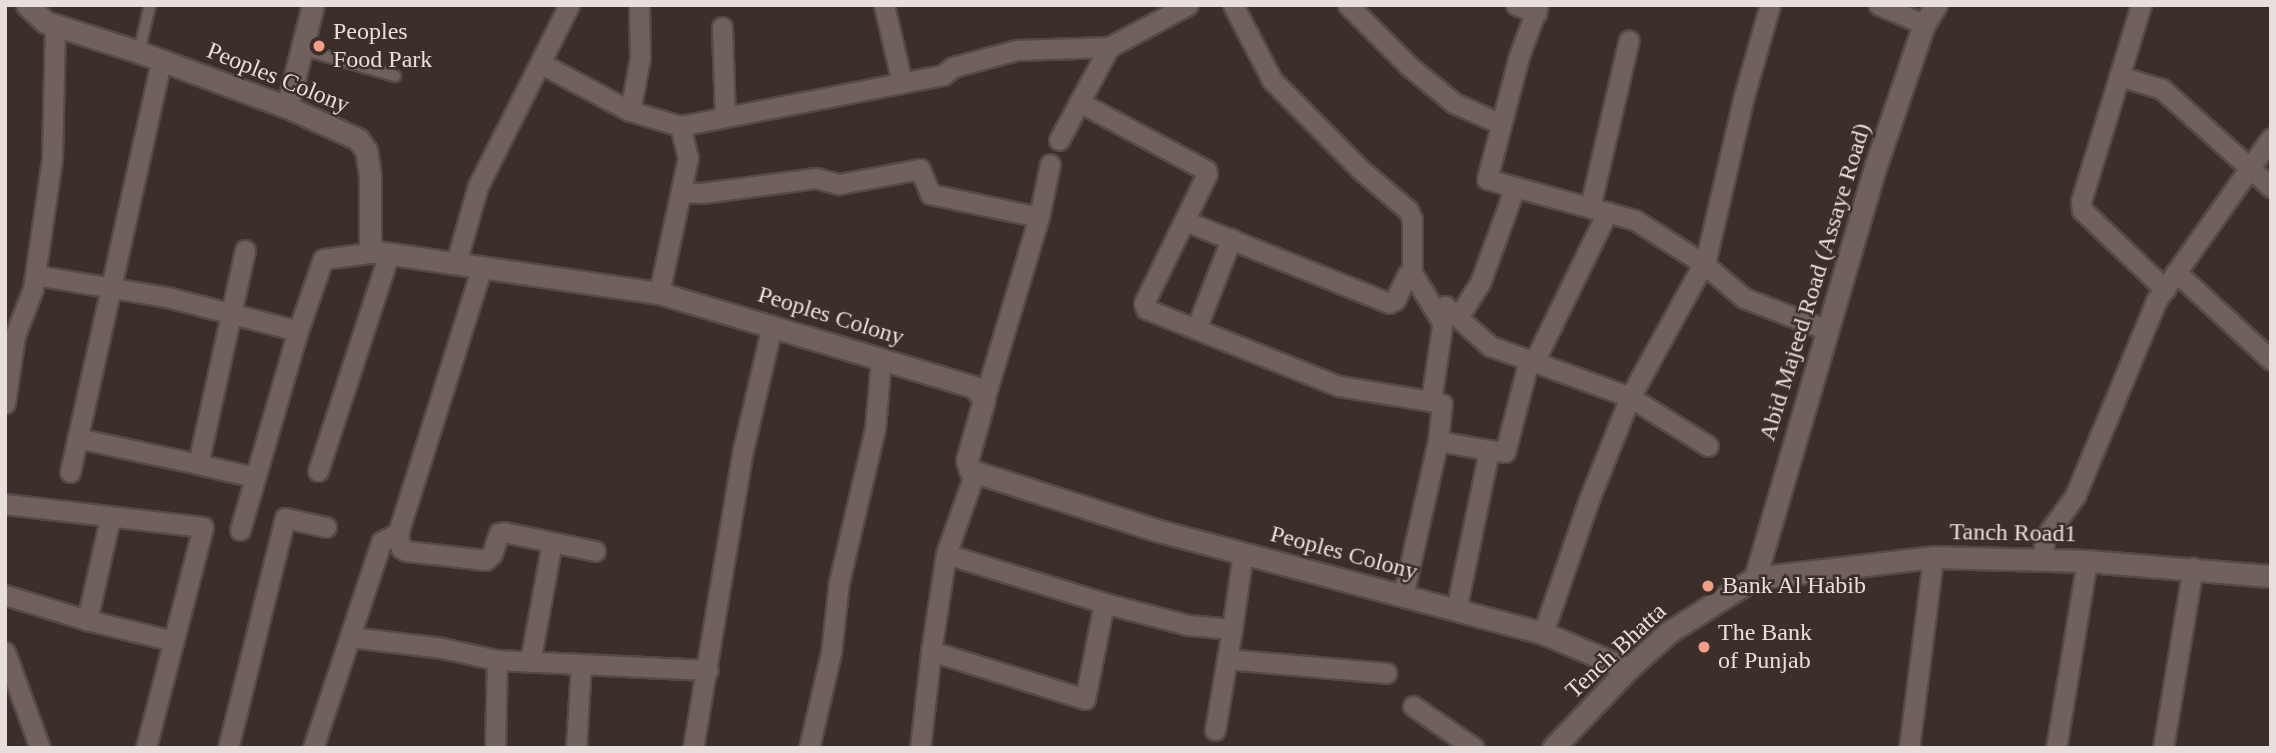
<!DOCTYPE html>
<html>
<head>
<meta charset="utf-8">
<style>
	body { margin:0 }
	#map { position:relative; width:2276px; height:753px; overflow:hidden; background:#3c2e2b; font-family:Georgia,serif }
	div>[style] { position:absolute }
	.roads { filter:drop-shadow(2px 0 #554a48) drop-shadow(-2px 0 #554a48) drop-shadow(0 2px #554a48) drop-shadow(0 -2px #554a48) }
	.service>* { height:10px; margin:-5px; padding:0 5px; transform-origin:5px; border-radius:5px; background:#70615d }
	.minor>* { height:19px; margin:-9.5px; padding:0 9.5px; transform-origin:9.5px; border-radius:9.5px; background:#70615d }
	.tertiary>* { height:21px; margin:-10.5px; padding:0 10.5px; transform-origin:10.5px; border-radius:10.5px; background:#70615d }
	.secondary>* { height:21px; margin:-10.5px; padding:0 10.5px; transform-origin:10.5px; border-radius:10.5px; background:#70615d }
	.dots>* { width:19px; height:19px; translate:-50% -50%; box-sizing:border-box; border:4px solid #3c2e2b; border-radius:50% }
	span { translate:-50% -50%; white-space:nowrap; text-align:center; line-height:1.15; -webkit-text-stroke:5px #3c2e2b; paint-order:stroke }
	.poi-label { font-size:24px; color:#e8dfdd }
	.left { translate:0 -50%; text-align:left }
	.street-label { font-size:24px; color:#e8dfdd }
	.frame { position:absolute; inset:0; border:7px solid #e8dfdd; pointer-events:none }
</style>
</head>
<body>
<div id="map">
	<div class="roads">
		<div class="service">
			<div style="left:301px;top:49px;width:98px;rotate:16deg"></div>
			<div style="left:139px;top:52px;width:48px;rotate:-76.8deg"></div>
		</div>
		<div class="minor">
			<div style="left:884px;top:5px;width:80px;rotate:77deg"></div>
			<div style="left:1233px;top:5px;width:85px;rotate:62.5deg"></div>
			<div style="left:1272px;top:80px;width:125px;rotate:45.3deg"></div>
			<div style="left:1360px;top:169px;width:63px;rotate:40.5deg"></div>
			<div style="left:1408px;top:210px;width:10px;rotate:66deg"></div>
			<div style="left:1412px;top:219px;width:54px;rotate:90deg"></div>
			<div style="left:1412px;top:273px;width:57px;rotate:58.5deg"></div>
			<div style="left:1348px;top:5px;width:86px;rotate:45deg"></div>
			<div style="left:1409px;top:66px;width:58px;rotate:39.4deg"></div>
			<div style="left:1454px;top:103px;width:51px;rotate:24.1deg"></div>
			<div style="left:1516px;top:5px;width:22px;rotate:22deg"></div>
			<div style="left:1879px;top:5px;width:49px;rotate:22.9deg"></div>
			<div style="left:2141px;top:5px;width:205px;rotate:107deg"></div>
			<div style="left:2081px;top:201px;width:9px;rotate:84deg"></div>
			<div style="left:2082px;top:210px;width:115px;rotate:43.6deg"></div>
			<div style="left:722px;top:27px;width:90px;rotate:88.1deg"></div>
			<div style="left:540px;top:63px;width:102px;rotate:28.1deg"></div>
			<div style="left:630px;top:111px;width:54px;rotate:-79.3deg"></div>
			<div style="left:640px;top:58px;width:53px;rotate:-91.1deg"></div>
			<div style="left:2119px;top:76px;width:45px;rotate:16.8deg"></div>
			<div style="left:2162px;top:89px;width:147px;rotate:42deg"></div>
			<div style="left:1079px;top:102px;width:144px;rotate:28.2deg"></div>
			<div style="left:1206px;top:170px;width:4px;rotate:76deg"></div>
			<div style="left:1207px;top:174px;width:144px;rotate:116deg"></div>
			<div style="left:1144px;top:303px;width:6px;rotate:72deg"></div>
			<div style="left:1146px;top:309px;width:208px;rotate:21.8deg"></div>
			<div style="left:1339px;top:386px;width:93px;rotate:9.3deg"></div>
			<div style="left:630px;top:111px;width:52px;rotate:16.7deg"></div>
			<div style="left:680px;top:126px;width:268px;rotate:-11deg"></div>
			<div style="left:943px;top:75px;width:13px;rotate:-39deg"></div>
			<div style="left:953px;top:67px;width:66px;rotate:-14.9deg"></div>
			<div style="left:1017px;top:50px;width:92px;rotate:-1.9deg"></div>
			<div style="left:1109px;top:47px;width:89px;rotate:-28deg"></div>
			<div style="left:1059px;top:140px;width:106px;rotate:-61.7deg"></div>
			<div style="left:1515px;top:187px;width:29px;rotate:-164deg"></div>
			<div style="left:1487px;top:179px;width:127px;rotate:-75.4deg"></div>
			<div style="left:1519px;top:56px;width:54px;rotate:-69.6deg"></div>
			<div style="left:681px;top:192px;width:21px;rotate:3deg"></div>
			<div style="left:702px;top:193px;width:115px;rotate:-7.5deg"></div>
			<div style="left:816px;top:178px;width:24px;rotate:15deg"></div>
			<div style="left:839px;top:184px;width:82px;rotate:-10.5deg"></div>
			<div style="left:920px;top:169px;width:27px;rotate:68deg"></div>
			<div style="left:930px;top:194px;width:111px;rotate:11.9deg"></div>
			<div style="left:1039px;top:217px;width:54px;rotate:-78.3deg"></div>
			<div style="left:1590px;top:207px;width:171px;rotate:-76.9deg"></div>
			<div style="left:1185px;top:221px;width:220px;rotate:21.9deg"></div>
			<div style="left:1389px;top:303px;width:7px;rotate:-27deg"></div>
			<div style="left:1395px;top:300px;width:28px;rotate:-64deg"></div>
			<div style="left:1407px;top:275px;width:5px;rotate:-22deg"></div>
			<div style="left:456px;top:263px;width:80px;rotate:-74.1deg"></div>
			<div style="left:478px;top:186px;width:203px;rotate:-63.3deg"></div>
			<div style="left:2176px;top:272px;width:129px;rotate:42.8deg"></div>
			<div style="left:35px;top:275px;width:134px;rotate:9.5deg"></div>
			<div style="left:167px;top:297px;width:135px;rotate:14.5deg"></div>
			<div style="left:298px;top:331px;width:76px;rotate:-70.9deg"></div>
			<div style="left:323px;top:259px;width:54px;rotate:-7.4deg"></div>
			<div style="left:659px;top:293px;width:138px;rotate:-77.9deg"></div>
			<div style="left:688px;top:158px;width:33px;rotate:-104deg"></div>
			<div style="left:1458px;top:317px;width:40px;rotate:-57.1deg"></div>
			<div style="left:1480px;top:283px;width:102px;rotate:-70deg"></div>
			<div style="left:1515px;top:187px;width:124px;rotate:15.4deg"></div>
			<div style="left:1635px;top:220px;width:82px;rotate:32.5deg"></div>
			<div style="left:1704px;top:264px;width:52px;rotate:40.4deg"></div>
			<div style="left:1744px;top:298px;width:89px;rotate:21.1deg"></div>
			<div style="left:1196px;top:329px;width:97px;rotate:-68.7deg"></div>
			<div style="left:1534px;top:362px;width:167px;rotate:-64deg"></div>
			<div style="left:984px;top:400px;width:191px;rotate:-73.3deg"></div>
			<div style="left:5px;top:403px;width:69px;rotate:-81.6deg"></div>
			<div style="left:15px;top:335px;width:49px;rotate:-68.6deg"></div>
			<div style="left:33px;top:289px;width:132px;rotate:-81.7deg"></div>
			<div style="left:52px;top:158px;width:133px;rotate:-88.7deg"></div>
			<div style="left:77px;top:438px;width:124px;rotate:12.1deg"></div>
			<div style="left:198px;top:464px;width:219px;rotate:-77.6deg"></div>
			<div style="left:1438px;top:441px;width:37px;rotate:-84deg"></div>
			<div style="left:1442px;top:404px;width:11px;rotate:-165deg"></div>
			<div style="left:1431px;top:401px;width:96px;rotate:-81.6deg"></div>
			<div style="left:1445px;top:306px;width:60px;rotate:41.6deg"></div>
			<div style="left:1490px;top:346px;width:41px;rotate:19.7deg"></div>
			<div style="left:198px;top:464px;width:57px;rotate:13.1deg"></div>
			<div style="left:318px;top:471px;width:228px;rotate:-71.9deg"></div>
			<div style="left:70px;top:472px;width:422px;rotate:-77.5deg"></div>
			<div style="left:5px;top:504px;width:199px;rotate:6.6deg"></div>
			<div style="left:203px;top:527px;width:228px;rotate:104.5deg"></div>
			<div style="left:110px;top:518px;width:105px;rotate:102.7deg"></div>
			<div style="left:87px;top:620px;width:89px;rotate:13.6deg"></div>
			<div style="left:240px;top:530px;width:207px;rotate:-73.8deg"></div>
			<div style="left:398px;top:533px;width:15px;rotate:79deg"></div>
			<div style="left:401px;top:548px;width:6px;rotate:31deg"></div>
			<div style="left:406px;top:551px;width:80px;rotate:6.5deg"></div>
			<div style="left:485px;top:560px;width:9px;rotate:-41deg"></div>
			<div style="left:492px;top:554px;width:22px;rotate:-72deg"></div>
			<div style="left:499px;top:533px;width:5px;rotate:-11deg"></div>
			<div style="left:504px;top:532px;width:93px;rotate:11.8deg"></div>
			<div style="left:946px;top:554px;width:165px;rotate:17.2deg"></div>
			<div style="left:2042px;top:560px;width:23px;rotate:-83deg"></div>
			<div style="left:2045px;top:537px;width:51px;rotate:-53.8deg"></div>
			<div style="left:2075px;top:496px;width:211px;rotate:-67.4deg"></div>
			<div style="left:2156px;top:301px;width:199px;rotate:-54.8deg"></div>
			<div style="left:5px;top:595px;width:86px;rotate:17deg"></div>
			<div style="left:1403px;top:596px;width:159px;rotate:-77.3deg"></div>
			<div style="left:1438px;top:441px;width:52px;rotate:10deg"></div>
			<div style="left:1456px;top:610px;width:163px;rotate:-78.3deg"></div>
			<div style="left:1489px;top:450px;width:16px;rotate:7deg"></div>
			<div style="left:1505px;top:452px;width:95px;rotate:-75.4deg"></div>
			<div style="left:1529px;top:360px;width:108px;rotate:20.1deg"></div>
			<div style="left:1630px;top:397px;width:92px;rotate:32.1deg"></div>
			<div style="left:1543px;top:633px;width:139px;rotate:-71deg"></div>
			<div style="left:1588px;top:502px;width:113px;rotate:-68.2deg"></div>
			<div style="left:1630px;top:397px;width:158px;rotate:-61.2deg"></div>
			<div style="left:1706px;top:259px;width:167px;rotate:-76.9deg"></div>
			<div style="left:1744px;top:96px;width:95px;rotate:-74.1deg"></div>
			<div style="left:351px;top:637px;width:92px;rotate:6.9deg"></div>
			<div style="left:442px;top:648px;width:56px;rotate:12.3deg"></div>
			<div style="left:497px;top:660px;width:211px;rotate:2.7deg"></div>
			<div style="left:931px;top:651px;width:161px;rotate:17.3deg"></div>
			<div style="left:1085px;top:699px;width:98px;rotate:-78.8deg"></div>
			<div style="left:1104px;top:603px;width:87px;rotate:14.7deg"></div>
			<div style="left:1188px;top:625px;width:44px;rotate:5.2deg"></div>
			<div style="left:1232px;top:629px;width:77px;rotate:-81.8deg"></div>
			<div style="left:5px;top:652px;width:102px;rotate:70deg"></div>
			<div style="left:1227px;top:659px;width:160px;rotate:5deg"></div>
			<div style="left:530px;top:662px;width:122px;rotate:-79.6deg"></div>
			<div style="left:1413px;top:706px;width:74px;rotate:34.5deg"></div>
			<div style="left:1215px;top:730px;width:102px;rotate:-80.4deg"></div>
			<div style="left:228px;top:748px;width:237px;rotate:-76.1deg"></div>
			<div style="left:285px;top:518px;width:42px;rotate:12.4deg"></div>
			<div style="left:313px;top:748px;width:217px;rotate:-71.7deg"></div>
			<div style="left:381px;top:542px;width:19px;rotate:-28deg"></div>
			<div style="left:398px;top:533px;width:279px;rotate:-72.5deg"></div>
			<div style="left:495px;top:748px;width:88px;rotate:-88.7deg"></div>
			<div style="left:576px;top:748px;width:84px;rotate:-86.6deg"></div>
			<div style="left:693px;top:748px;width:302px;rotate:-80.5deg"></div>
			<div style="left:743px;top:450px;width:128px;rotate:-76.9deg"></div>
			<div style="left:809px;top:748px;width:98px;rotate:-77deg"></div>
			<div style="left:831px;top:653px;width:71px;rotate:-83.6deg"></div>
			<div style="left:839px;top:582px;width:157px;rotate:-76.8deg"></div>
			<div style="left:875px;top:429px;width:70px;rotate:-85.1deg"></div>
			<div style="left:920px;top:748px;width:98px;rotate:-83.5deg"></div>
			<div style="left:931px;top:651px;width:98px;rotate:-81.2deg"></div>
			<div style="left:946px;top:554px;width:87px;rotate:-70.5deg"></div>
			<div style="left:1909px;top:748px;width:193px;rotate:-82.8deg"></div>
			<div style="left:2056px;top:748px;width:190px;rotate:-80.6deg"></div>
			<div style="left:2163px;top:748px;width:183px;rotate:-80.6deg"></div>
		</div>
		<div class="tertiary">
			<div style="left:27px;top:5px;width:25px;rotate:43deg"></div>
			<div style="left:45px;top:22px;width:99px;rotate:17.7deg"></div>
			<div style="left:139px;top:52px;width:158px;rotate:20.4deg"></div>
			<div style="left:287px;top:107px;width:78px;rotate:24.3deg"></div>
			<div style="left:358px;top:139px;width:14px;rotate:54deg"></div>
			<div style="left:366px;top:150px;width:25px;rotate:81deg"></div>
			<div style="left:370px;top:175px;width:66px;rotate:90deg"></div>
			<div style="left:370px;top:241px;width:8px;rotate:76deg"></div>
			<div style="left:372px;top:249px;width:6px;rotate:31deg"></div>
			<div style="left:377px;top:252px;width:285px;rotate:8.3deg"></div>
			<div style="left:659px;top:293px;width:329px;rotate:16.6deg"></div>
			<div style="left:974px;top:387px;width:16px;rotate:52deg"></div>
			<div style="left:984px;top:400px;width:62px;rotate:105.8deg"></div>
			<div style="left:967px;top:460px;width:10px;rotate:73deg"></div>
			<div style="left:970px;top:470px;width:5px;rotate:22deg"></div>
			<div style="left:975px;top:472px;width:190px;rotate:17.8deg"></div>
			<div style="left:1156px;top:530px;width:400px;rotate:14.9deg"></div>
			<div style="left:1543px;top:633px;width:92px;rotate:23deg"></div>
			<div style="left:287px;top:107px;width:105px;rotate:-75.7deg"></div>
			<div style="left:1755px;top:578px;width:179px;rotate:-6.7deg"></div>
			<div style="left:1933px;top:557px;width:154px;rotate:1.5deg"></div>
			<div style="left:2087px;top:561px;width:185px;rotate:4.7deg"></div>
		</div>
		<div class="secondary">
			<div style="left:1553px;top:748px;width:109px;rotate:-46.5deg"></div>
			<div style="left:1628px;top:669px;width:55px;rotate:-42.1deg"></div>
			<div style="left:1669px;top:632px;width:102px;rotate:-32.1deg"></div>
			<div style="left:1755px;top:578px;width:430px;rotate:-73.7deg"></div>
			<div style="left:1876px;top:165px;width:149px;rotate:-71.2deg"></div>
			<div style="left:1924px;top:24px;width:22px;rotate:-58deg"></div>
		</div>
	</div>
	<div class="dots">
		<div style="left:319px;top:46px;background:#f49e87"></div>
		<div style="left:1708px;top:586px;background:#f49e87"></div>
		<div style="left:1704px;top:647px;background:#f49e87"></div>
	</div>
	<div class="poi-label">
		<span class="left" style="left:333px;top:46px">Peoples<br>Food Park</span>
		<span class="left" style="left:1722px;top:586px">Bank Al Habib</span>
		<span class="left" style="left:1718px;top:647px">The Bank<br>of Punjab</span>
	</div>
	<div class="street-label">
		<span style="left:278px;top:78px;rotate:22deg">Peoples Colony</span>
		<span style="left:1815px;top:282px;rotate:-73deg">Abid Majeed Road (Assaye Road)</span>
		<span style="left:831px;top:316px;rotate:17deg">Peoples Colony</span>
		<span style="left:2013px;top:533px;rotate:1deg">Tanch Road1</span>
		<span style="left:1344px;top:553px;rotate:15deg">Peoples Colony</span>
		<span style="left:1616px;top:651px;rotate:-43deg">Tench Bhatta</span>
	</div>
	<div class="frame"></div>
</div>
</body>
</html>
